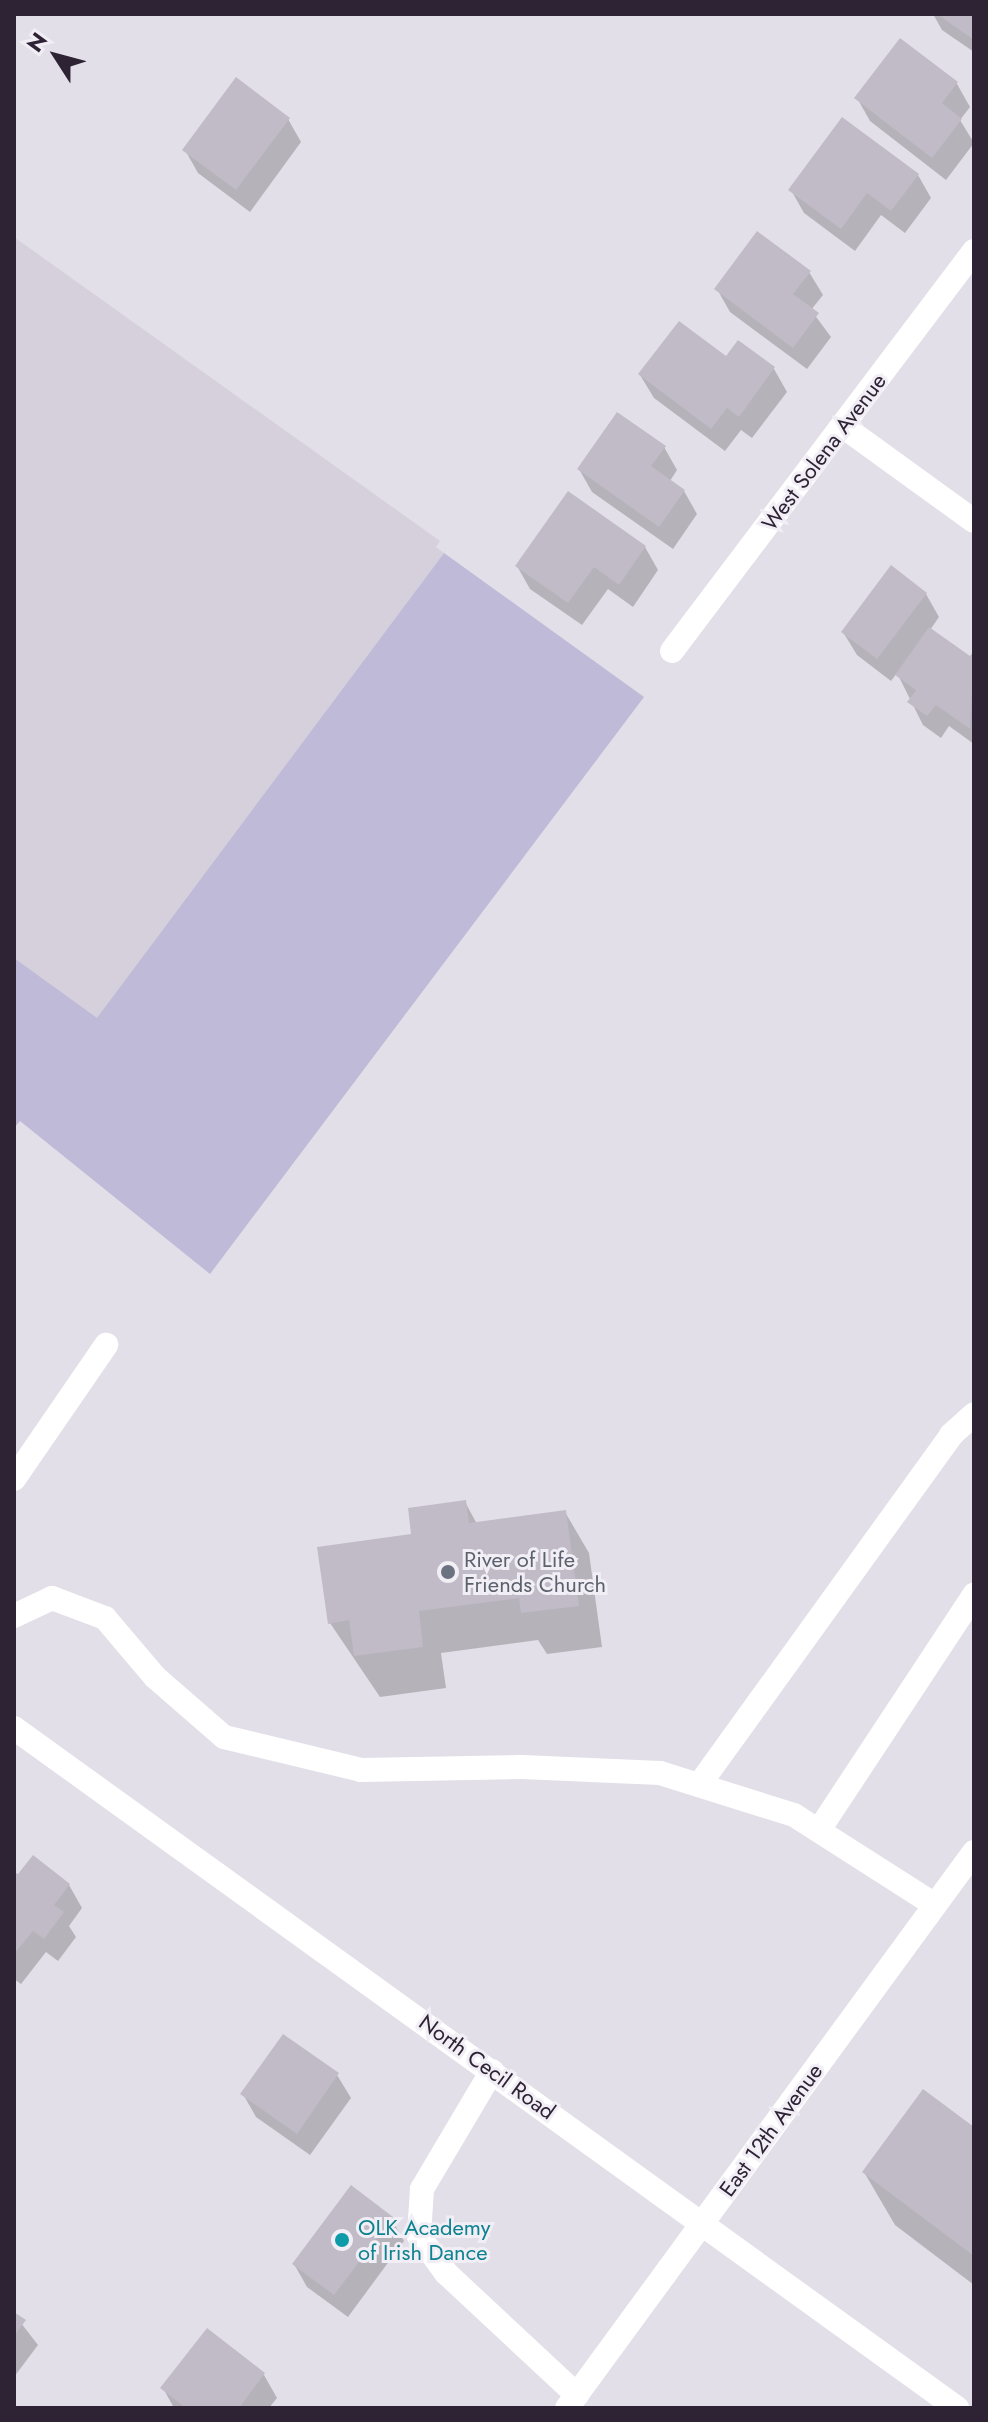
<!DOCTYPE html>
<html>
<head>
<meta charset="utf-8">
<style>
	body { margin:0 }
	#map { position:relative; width:988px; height:2422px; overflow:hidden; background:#e3dfe8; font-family:Jost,sans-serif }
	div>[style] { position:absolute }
	.built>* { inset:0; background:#d5d0db }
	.green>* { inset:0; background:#bebad7 }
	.shadow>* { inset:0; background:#0003 }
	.building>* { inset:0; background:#c1bbc8 }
	.minor>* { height:24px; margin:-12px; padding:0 12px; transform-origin:12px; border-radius:12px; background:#fff }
	.dots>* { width:22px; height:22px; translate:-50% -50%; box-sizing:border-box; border:4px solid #f1eef5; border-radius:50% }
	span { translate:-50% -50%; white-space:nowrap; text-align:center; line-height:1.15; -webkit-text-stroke:6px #f1eef5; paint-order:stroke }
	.street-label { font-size:22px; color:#2e2235 }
	.worship-label { font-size:22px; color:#5b616d }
	.left { translate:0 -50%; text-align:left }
	.culture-label { font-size:22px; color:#0d838f }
	.frame { position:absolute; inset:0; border:16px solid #2e2235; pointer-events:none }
	.north { position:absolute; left:16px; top:16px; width:80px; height:80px; -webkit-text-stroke:6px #f1eef5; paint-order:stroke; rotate:306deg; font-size:22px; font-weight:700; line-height:32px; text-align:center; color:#2e2235 }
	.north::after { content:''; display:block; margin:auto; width:28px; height:36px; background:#2e2235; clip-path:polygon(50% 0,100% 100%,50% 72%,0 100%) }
</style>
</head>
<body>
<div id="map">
	<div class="built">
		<div style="clip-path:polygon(14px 237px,440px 541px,436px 547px,444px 553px,97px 1019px,14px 958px)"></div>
	</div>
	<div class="green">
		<div style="clip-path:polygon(444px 553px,644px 697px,210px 1274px,20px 1121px,14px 1128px,14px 958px,97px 1018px)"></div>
	</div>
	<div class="shadow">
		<div style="clip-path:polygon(933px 14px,974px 14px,974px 52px,942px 30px)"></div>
		<div style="clip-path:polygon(901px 41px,957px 84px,970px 107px,960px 120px,974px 143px,946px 180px,870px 121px,857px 98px)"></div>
		<div style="clip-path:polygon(288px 119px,301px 142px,250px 212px,198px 173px,185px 150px)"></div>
		<div style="clip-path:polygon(918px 175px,931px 198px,905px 233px,881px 215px,855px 251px,804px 213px,791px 190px)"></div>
		<div style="clip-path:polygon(809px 272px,823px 295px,811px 310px,831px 337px,807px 369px,730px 312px,717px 289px)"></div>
		<div style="clip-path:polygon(726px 359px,774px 369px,787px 392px,752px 438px,741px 430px,725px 451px,654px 398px,640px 375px)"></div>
		<div style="clip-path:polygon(664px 447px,677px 470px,670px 481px,684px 491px,697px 514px,673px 549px,592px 492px,579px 469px)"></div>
		<div style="clip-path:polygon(645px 547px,658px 570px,633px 607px,608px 589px,582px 625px,530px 589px,517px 566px)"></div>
		<div style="clip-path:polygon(926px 594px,939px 617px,930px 630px,971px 658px,974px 654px,974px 744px,949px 726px,941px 738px,923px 725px,897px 673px,891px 681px,857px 655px,843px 632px)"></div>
		<div style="clip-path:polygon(465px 1502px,477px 1524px,565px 1512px,589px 1553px,602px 1647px,547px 1654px,538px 1640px,441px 1653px,446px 1688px,380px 1697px,330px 1623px,413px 1536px)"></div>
		<div style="clip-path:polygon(14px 1874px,69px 1885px,82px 1908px,69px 1926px,76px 1937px,58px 1961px,46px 1952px,21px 1984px,14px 1979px)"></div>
		<div style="clip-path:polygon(337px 2075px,351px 2098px,310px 2155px,256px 2117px,243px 2094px)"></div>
		<div style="clip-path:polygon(974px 2129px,974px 2285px,895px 2225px,864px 2172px)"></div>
		<div style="clip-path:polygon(391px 2218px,404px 2241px,348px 2317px,307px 2287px,294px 2264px)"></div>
		<div style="clip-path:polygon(14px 2314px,38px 2345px,14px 2377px)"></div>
		<div style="clip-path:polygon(208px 2331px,264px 2375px,277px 2398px,269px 2408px,174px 2408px,163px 2388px)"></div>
	</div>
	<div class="building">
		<div style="clip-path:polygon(937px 14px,974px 14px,974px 40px)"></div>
		<div style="clip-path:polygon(900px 38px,958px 82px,942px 103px,962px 119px,932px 158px,854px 98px)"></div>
		<div style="clip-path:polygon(236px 77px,290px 118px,236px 190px,182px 150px)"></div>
		<div style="clip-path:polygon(842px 117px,919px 174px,891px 211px,867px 193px,841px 229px,788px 190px)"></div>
		<div style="clip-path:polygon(757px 231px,811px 271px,793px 294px,819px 313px,793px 348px,714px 289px)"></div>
		<div style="clip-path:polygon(679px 321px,726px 356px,738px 340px,775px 367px,739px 417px,727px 408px,711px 429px,638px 374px)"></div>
		<div style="clip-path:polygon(617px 412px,666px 446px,651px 466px,685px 490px,659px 527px,577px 469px)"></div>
		<div style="clip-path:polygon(568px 491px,646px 546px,619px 585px,594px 567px,568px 603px,515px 566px)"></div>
		<div style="clip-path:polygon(891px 565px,927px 593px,877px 659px,841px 632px)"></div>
		<div style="clip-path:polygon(929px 627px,970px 656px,974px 651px,970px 729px,936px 705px,927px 716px,907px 702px,916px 690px,895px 675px)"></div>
		<div style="clip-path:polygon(466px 1500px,469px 1523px,566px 1510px,579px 1606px,521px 1613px,519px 1598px,419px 1611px,423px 1647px,354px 1656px,349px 1620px,328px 1624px,317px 1547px,411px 1534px,408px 1508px)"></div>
		<div style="clip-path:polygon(33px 1855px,70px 1884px,54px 1905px,64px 1912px,44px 1939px,33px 1931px,14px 1954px,14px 1872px,18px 1874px)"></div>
		<div style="clip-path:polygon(283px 2034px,339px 2073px,297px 2134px,240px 2094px)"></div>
		<div style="clip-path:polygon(923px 2089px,974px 2127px,974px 2256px,862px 2172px)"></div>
		<div style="clip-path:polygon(351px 2185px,393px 2217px,334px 2295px,292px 2264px)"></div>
		<div style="clip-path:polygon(14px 2312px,26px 2320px,14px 2336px)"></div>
		<div style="clip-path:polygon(207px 2328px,265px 2373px,239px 2408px,186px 2408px,160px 2388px)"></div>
	</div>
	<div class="minor">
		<div style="left:844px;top:427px;width:160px;rotate:35.9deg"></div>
		<div style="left:672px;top:651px;width:501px;rotate:-52.95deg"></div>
		<div style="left:14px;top:1479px;width:163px;rotate:-55.5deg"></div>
		<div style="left:14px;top:1616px;width:42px;rotate:-25.3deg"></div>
		<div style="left:52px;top:1598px;width:57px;rotate:20.7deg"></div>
		<div style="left:105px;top:1618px;width:77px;rotate:49.7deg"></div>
		<div style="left:155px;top:1677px;width:91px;rotate:41deg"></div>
		<div style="left:224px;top:1737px;width:141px;rotate:13.5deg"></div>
		<div style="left:361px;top:1770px;width:161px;rotate:-1.1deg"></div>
		<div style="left:522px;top:1767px;width:138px;rotate:2.5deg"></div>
		<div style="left:660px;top:1773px;width:140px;rotate:17.4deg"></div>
		<div style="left:794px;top:1815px;width:167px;rotate:32.6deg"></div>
		<div style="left:14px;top:1728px;width:1163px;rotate:35.8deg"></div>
		<div style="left:699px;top:1785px;width:431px;rotate:-54.2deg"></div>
		<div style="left:951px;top:1435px;width:31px;rotate:-42deg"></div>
		<div style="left:819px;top:1830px;width:282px;rotate:-56.6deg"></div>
		<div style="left:492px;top:2071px;width:137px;rotate:120.7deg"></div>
		<div style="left:422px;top:2189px;width:47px;rotate:93.7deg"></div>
		<div style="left:419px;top:2236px;width:46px;rotate:53.9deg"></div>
		<div style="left:446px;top:2273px;width:179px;rotate:43deg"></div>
		<div style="left:567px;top:2408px;width:689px;rotate:-53.8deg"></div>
	</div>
	<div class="dots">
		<div style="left:448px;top:1572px;background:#6b7280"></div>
		<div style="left:342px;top:2240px;background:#0f9aa8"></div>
	</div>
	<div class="street-label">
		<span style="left:824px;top:452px;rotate:-53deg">West Solena Avenue</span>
		<span style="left:487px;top:2067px;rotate:36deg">North Cecil Road</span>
		<span style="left:771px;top:2130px;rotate:-54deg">East 12th Avenue</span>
	</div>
	<div class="worship-label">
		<span class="left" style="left:464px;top:1572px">River of Life<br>Friends Church</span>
	</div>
	<div class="culture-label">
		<span class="left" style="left:358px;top:2240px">OLK Academy<br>of Irish Dance</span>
	</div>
	<div class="frame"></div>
	<div class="north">N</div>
</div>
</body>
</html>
